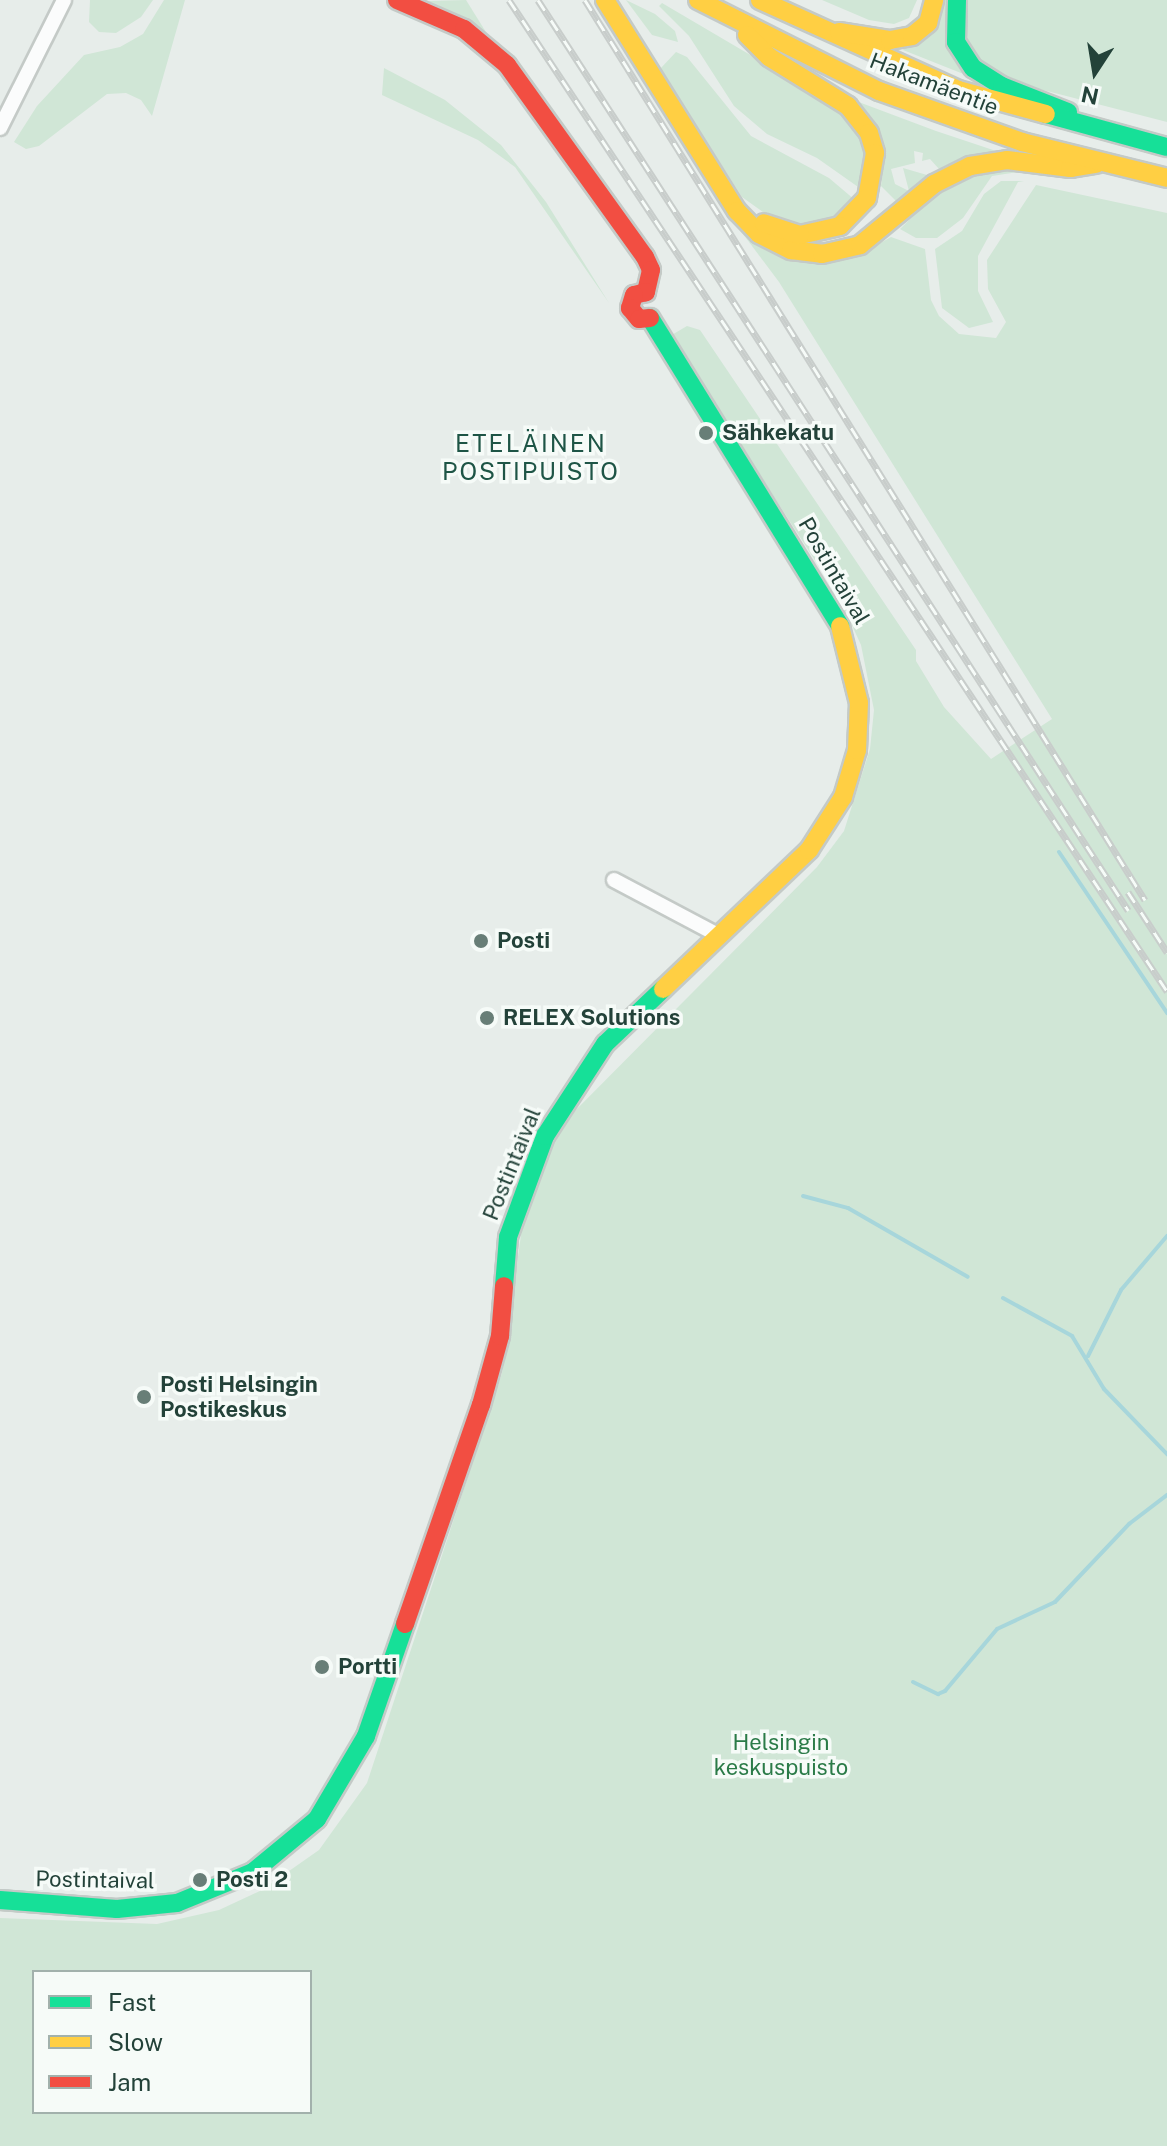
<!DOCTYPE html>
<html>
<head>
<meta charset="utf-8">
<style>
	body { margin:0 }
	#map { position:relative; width:1167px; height:2146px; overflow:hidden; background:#e7edea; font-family:"Public Sans",sans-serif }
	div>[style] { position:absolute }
	.green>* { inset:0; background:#d0e6d6 }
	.stream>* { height:4px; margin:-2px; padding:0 2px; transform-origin:2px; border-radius:2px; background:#a7d6db }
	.roads { filter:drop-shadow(2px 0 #c4cac7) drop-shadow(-2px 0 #c4cac7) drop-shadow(0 2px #c4cac7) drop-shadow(0 -2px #c4cac7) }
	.street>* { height:14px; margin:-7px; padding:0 7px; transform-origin:7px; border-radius:7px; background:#fbfcfc }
	.fast>* { height:18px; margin:-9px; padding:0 9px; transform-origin:9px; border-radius:9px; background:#16e098 }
	.slow>* { height:18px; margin:-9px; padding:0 9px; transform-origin:9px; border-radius:9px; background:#ffcf43 }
	.jam>* { height:18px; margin:-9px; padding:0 9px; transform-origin:9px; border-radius:9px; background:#f24e42 }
	.rail>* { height:7px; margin-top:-3.5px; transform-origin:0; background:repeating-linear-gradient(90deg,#f6fbf8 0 12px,#c8cdcb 0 24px); box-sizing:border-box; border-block:2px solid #c8cdcb }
	.dots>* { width:22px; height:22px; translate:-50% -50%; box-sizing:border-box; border:4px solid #f6fbf8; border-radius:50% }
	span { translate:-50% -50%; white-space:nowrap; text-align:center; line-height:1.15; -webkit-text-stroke:7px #f6fbf8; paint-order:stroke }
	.street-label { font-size:22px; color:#234239 }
	.poi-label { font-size:22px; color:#234239; font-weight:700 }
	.left { translate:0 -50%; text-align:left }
	.park-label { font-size:22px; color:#2b7b48 }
	.neighbourhood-label { font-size:24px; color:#1e5546; letter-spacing:2px }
	.legend { position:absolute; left:32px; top:1970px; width:280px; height:144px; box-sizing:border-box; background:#f6fbf8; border:2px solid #a2b1ac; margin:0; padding:10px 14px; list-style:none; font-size:24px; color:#234239 }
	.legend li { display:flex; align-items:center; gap:16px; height:40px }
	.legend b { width:40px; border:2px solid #a2b1ac }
	.north { position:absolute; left:1055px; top:32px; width:80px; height:80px; -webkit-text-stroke:6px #f6fbf8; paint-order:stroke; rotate:192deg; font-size:22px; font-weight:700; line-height:32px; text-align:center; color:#234239 }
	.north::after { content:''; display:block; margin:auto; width:28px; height:36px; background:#234239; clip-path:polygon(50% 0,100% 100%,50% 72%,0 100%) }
</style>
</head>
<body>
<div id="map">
	<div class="green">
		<div style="clip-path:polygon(90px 0,153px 0,141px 17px,116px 33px,99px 32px,89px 22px)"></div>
		<div style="clip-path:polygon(164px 0,185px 0,152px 116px,141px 100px,126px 93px,107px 94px,39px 146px,26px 149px,14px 142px,37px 106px,84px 55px,120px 47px,143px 34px)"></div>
		<div style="clip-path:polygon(466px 0,489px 37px,428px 1px)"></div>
		<div style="clip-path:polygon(626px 0,655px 14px,675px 31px,678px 42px,652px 35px)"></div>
		<div style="clip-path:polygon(822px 0,917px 0,909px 18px,894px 24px,869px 20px)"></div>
		<div style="clip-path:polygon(941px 0,951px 0,966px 75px,903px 50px)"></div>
		<div style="clip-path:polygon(966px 0,1167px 0,1167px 122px,1000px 79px,966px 45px)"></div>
		<div style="clip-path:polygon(662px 3px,834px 104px,865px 145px,861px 189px,817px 158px,767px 134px,734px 106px,689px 36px,659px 6px)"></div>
		<div style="clip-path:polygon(676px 52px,687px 57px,751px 136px,829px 178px,855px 200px,835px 221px,808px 227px,770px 217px,742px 197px,660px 69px)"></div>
		<div style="clip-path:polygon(384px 68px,445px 100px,501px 145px,546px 202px,609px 303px,515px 167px,478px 140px,382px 95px)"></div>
		<div style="clip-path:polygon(evenodd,856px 101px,936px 131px,1002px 153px,900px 205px,881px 186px,884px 161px,856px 101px,914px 151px,923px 153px,922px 161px,930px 159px,939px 169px,927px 175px,903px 168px,909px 191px,895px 184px,891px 169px,915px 163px,914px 151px)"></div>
		<div style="clip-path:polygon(985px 170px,1031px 170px,992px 176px,963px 218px,937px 238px,916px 238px,900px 229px,934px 196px)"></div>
		<div style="clip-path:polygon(1001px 181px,1024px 181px,1018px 182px,978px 256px,978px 291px,993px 322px,969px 328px,942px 308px,935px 249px,962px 231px,984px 194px)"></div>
		<div style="clip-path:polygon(evenodd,1036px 185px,1167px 213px,1167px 2146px,0 2146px,0 1918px,157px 1924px,219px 1910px,262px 1890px,319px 1850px,367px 1783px,502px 1373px,524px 1213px,557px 1129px,817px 867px,844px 831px,870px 749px,874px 710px,861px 645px,840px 599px,670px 336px,687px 326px,700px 330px,916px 650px,916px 661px,944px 707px,991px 759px,1052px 719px,779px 282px,734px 222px,758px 246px,799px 261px,868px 250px,891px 237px,925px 249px,931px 300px,939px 316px,959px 334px,996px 338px,1006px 322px,988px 289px,987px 260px,1036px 185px,34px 1972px,310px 1972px,310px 2112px,34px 2112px,34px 1972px)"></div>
	</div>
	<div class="stream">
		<div style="left:1059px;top:852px;width:194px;rotate:56.1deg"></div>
		<div style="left:803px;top:1196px;width:47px;rotate:14.9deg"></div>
		<div style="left:848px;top:1208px;width:138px;rotate:29.9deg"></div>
		<div style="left:1003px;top:1298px;width:79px;rotate:28.8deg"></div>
		<div style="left:1072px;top:1336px;width:62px;rotate:58.9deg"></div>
		<div style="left:1104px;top:1389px;width:91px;rotate:45.9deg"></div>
		<div style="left:1088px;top:1356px;width:74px;rotate:-63.4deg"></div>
		<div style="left:1121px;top:1290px;width:71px;rotate:-49.6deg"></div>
		<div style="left:913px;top:1682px;width:28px;rotate:26deg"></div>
		<div style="left:938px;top:1694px;width:8px;rotate:-23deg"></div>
		<div style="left:945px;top:1691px;width:81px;rotate:-50deg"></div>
		<div style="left:997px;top:1629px;width:64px;rotate:-25deg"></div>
		<div style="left:1055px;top:1602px;width:108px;rotate:-46.5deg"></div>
		<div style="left:1129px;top:1524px;width:48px;rotate:-37.3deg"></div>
	</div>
	<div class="roads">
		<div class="street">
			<div style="left:0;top:128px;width:143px;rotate:-63.4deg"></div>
			<div style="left:614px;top:880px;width:118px;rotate:27.9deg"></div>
		</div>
		<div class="fast">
			<div style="left:957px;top:0;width:42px;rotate:91.4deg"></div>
			<div style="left:956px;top:42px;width:31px;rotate:57deg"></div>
			<div style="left:973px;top:68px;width:34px;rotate:32deg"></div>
			<div style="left:1002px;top:86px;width:71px;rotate:21.5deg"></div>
			<div style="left:1046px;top:114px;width:125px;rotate:15.3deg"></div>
			<div style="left:650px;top:318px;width:362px;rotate:58.3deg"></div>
			<div style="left:504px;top:1286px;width:49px;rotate:-85.3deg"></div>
			<div style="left:508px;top:1237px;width:108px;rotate:-69.9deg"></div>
			<div style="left:545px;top:1136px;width:110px;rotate:-56.9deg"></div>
			<div style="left:605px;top:1044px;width:80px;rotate:-43.5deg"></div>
			<div style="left:0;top:1900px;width:117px;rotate:4.4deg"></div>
			<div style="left:117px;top:1909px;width:60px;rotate:-5.7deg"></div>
			<div style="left:177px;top:1903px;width:82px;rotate:-22.2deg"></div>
			<div style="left:253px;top:1872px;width:83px;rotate:-39.6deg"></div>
			<div style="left:317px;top:1819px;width:96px;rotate:-59.4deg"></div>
			<div style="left:366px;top:1736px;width:119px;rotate:-70.8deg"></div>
		</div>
		<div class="slow">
			<div style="left:605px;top:0;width:249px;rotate:58deg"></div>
			<div style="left:737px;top:211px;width:32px;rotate:46deg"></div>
			<div style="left:759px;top:234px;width:36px;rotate:27deg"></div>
			<div style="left:791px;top:250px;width:31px;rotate:7deg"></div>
			<div style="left:822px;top:254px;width:39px;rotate:-13deg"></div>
			<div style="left:860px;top:245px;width:96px;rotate:-39.5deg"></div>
			<div style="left:934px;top:184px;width:40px;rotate:-26.6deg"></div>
			<div style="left:970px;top:166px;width:37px;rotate:-9deg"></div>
			<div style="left:1007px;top:160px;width:64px;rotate:7.2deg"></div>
			<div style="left:1070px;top:168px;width:26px;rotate:-9deg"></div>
			<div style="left:698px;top:0;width:203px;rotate:26.7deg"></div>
			<div style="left:879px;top:91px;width:152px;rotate:19.6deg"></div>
			<div style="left:1022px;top:142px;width:149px;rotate:13.9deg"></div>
			<div style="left:760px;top:0;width:217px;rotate:24.4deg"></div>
			<div style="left:958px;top:90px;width:91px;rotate:15.3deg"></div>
			<div style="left:839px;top:32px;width:52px;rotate:8.9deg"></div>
			<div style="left:890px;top:40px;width:22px;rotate:-10deg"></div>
			<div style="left:912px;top:36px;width:21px;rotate:-39deg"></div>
			<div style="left:928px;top:23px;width:24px;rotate:-75deg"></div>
			<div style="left:747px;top:35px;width:31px;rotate:45deg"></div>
			<div style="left:769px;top:57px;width:93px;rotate:31.8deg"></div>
			<div style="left:848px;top:106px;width:34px;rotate:52deg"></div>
			<div style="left:869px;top:133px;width:21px;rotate:73deg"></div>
			<div style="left:875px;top:153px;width:46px;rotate:100.1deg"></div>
			<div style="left:867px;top:198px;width:39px;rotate:134deg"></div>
			<div style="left:840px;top:226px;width:41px;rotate:167.3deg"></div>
			<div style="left:800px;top:235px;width:38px;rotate:-162deg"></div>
			<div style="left:663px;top:989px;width:202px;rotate:-43.6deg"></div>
			<div style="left:809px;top:850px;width:63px;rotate:-57.3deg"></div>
			<div style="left:843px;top:797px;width:49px;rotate:-73.4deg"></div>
			<div style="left:857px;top:750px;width:47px;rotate:-87.6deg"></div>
			<div style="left:859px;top:703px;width:79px;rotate:-103.9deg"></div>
		</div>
		<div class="jam">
			<div style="left:397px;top:0;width:73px;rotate:23.4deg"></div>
			<div style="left:464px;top:29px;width:56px;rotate:39.9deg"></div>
			<div style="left:507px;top:65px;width:236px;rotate:54.3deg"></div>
			<div style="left:645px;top:257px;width:14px;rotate:65deg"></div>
			<div style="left:651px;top:270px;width:23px;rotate:103deg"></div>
			<div style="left:646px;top:292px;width:12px;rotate:166deg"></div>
			<div style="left:634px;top:295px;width:14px;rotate:107deg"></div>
			<div style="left:630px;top:308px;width:14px;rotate:51deg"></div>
			<div style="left:639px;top:319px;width:11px;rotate:-5deg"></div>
			<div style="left:405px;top:1624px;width:232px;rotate:-70.9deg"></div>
			<div style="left:481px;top:1405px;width:72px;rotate:-74.6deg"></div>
			<div style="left:500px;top:1336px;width:50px;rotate:-85.4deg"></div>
		</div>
	</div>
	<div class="rail">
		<div style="left:509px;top:0;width:1190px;rotate:56.42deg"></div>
		<div style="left:538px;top:0;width:1085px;rotate:57.04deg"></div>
		<div style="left:585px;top:0;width:1060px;rotate:58.11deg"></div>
		<div style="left:1128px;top:892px;width:72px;rotate:57deg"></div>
	</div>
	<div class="dots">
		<div style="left:706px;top:433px;background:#687e77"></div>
		<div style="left:481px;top:941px;background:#687e77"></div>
		<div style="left:487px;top:1018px;background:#687e77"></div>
		<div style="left:144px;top:1397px;background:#687e77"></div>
		<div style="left:322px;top:1667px;background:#687e77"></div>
		<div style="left:200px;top:1880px;background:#687e77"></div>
	</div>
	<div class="street-label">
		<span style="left:934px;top:84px;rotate:21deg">Hakamäentie</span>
		<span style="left:834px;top:571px;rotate:60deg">Postintaival</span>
		<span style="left:512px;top:1164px;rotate:-68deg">Postintaival</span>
		<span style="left:95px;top:1880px;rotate:1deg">Postintaival</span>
	</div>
	<div class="poi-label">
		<span class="left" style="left:722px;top:433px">Sähkekatu</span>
		<span class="left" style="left:497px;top:941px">Posti</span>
		<span class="left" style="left:503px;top:1018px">RELEX Solutions</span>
		<span class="left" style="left:160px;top:1397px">Posti Helsingin<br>Postikeskus</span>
		<span class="left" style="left:338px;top:1667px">Portti</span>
		<span class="left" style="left:216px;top:1880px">Posti 2</span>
	</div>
	<div class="park-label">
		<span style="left:781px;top:1755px">Helsingin<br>keskuspuisto</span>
	</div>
	<div class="neighbourhood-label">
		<span style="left:531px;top:458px">ETELÄINEN<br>POSTIPUISTO</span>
	</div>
	<ul class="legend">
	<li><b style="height:10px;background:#16e098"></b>Fast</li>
	<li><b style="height:10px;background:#ffcf43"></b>Slow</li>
	<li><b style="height:10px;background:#f24e42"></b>Jam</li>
	</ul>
	<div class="north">N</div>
</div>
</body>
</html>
